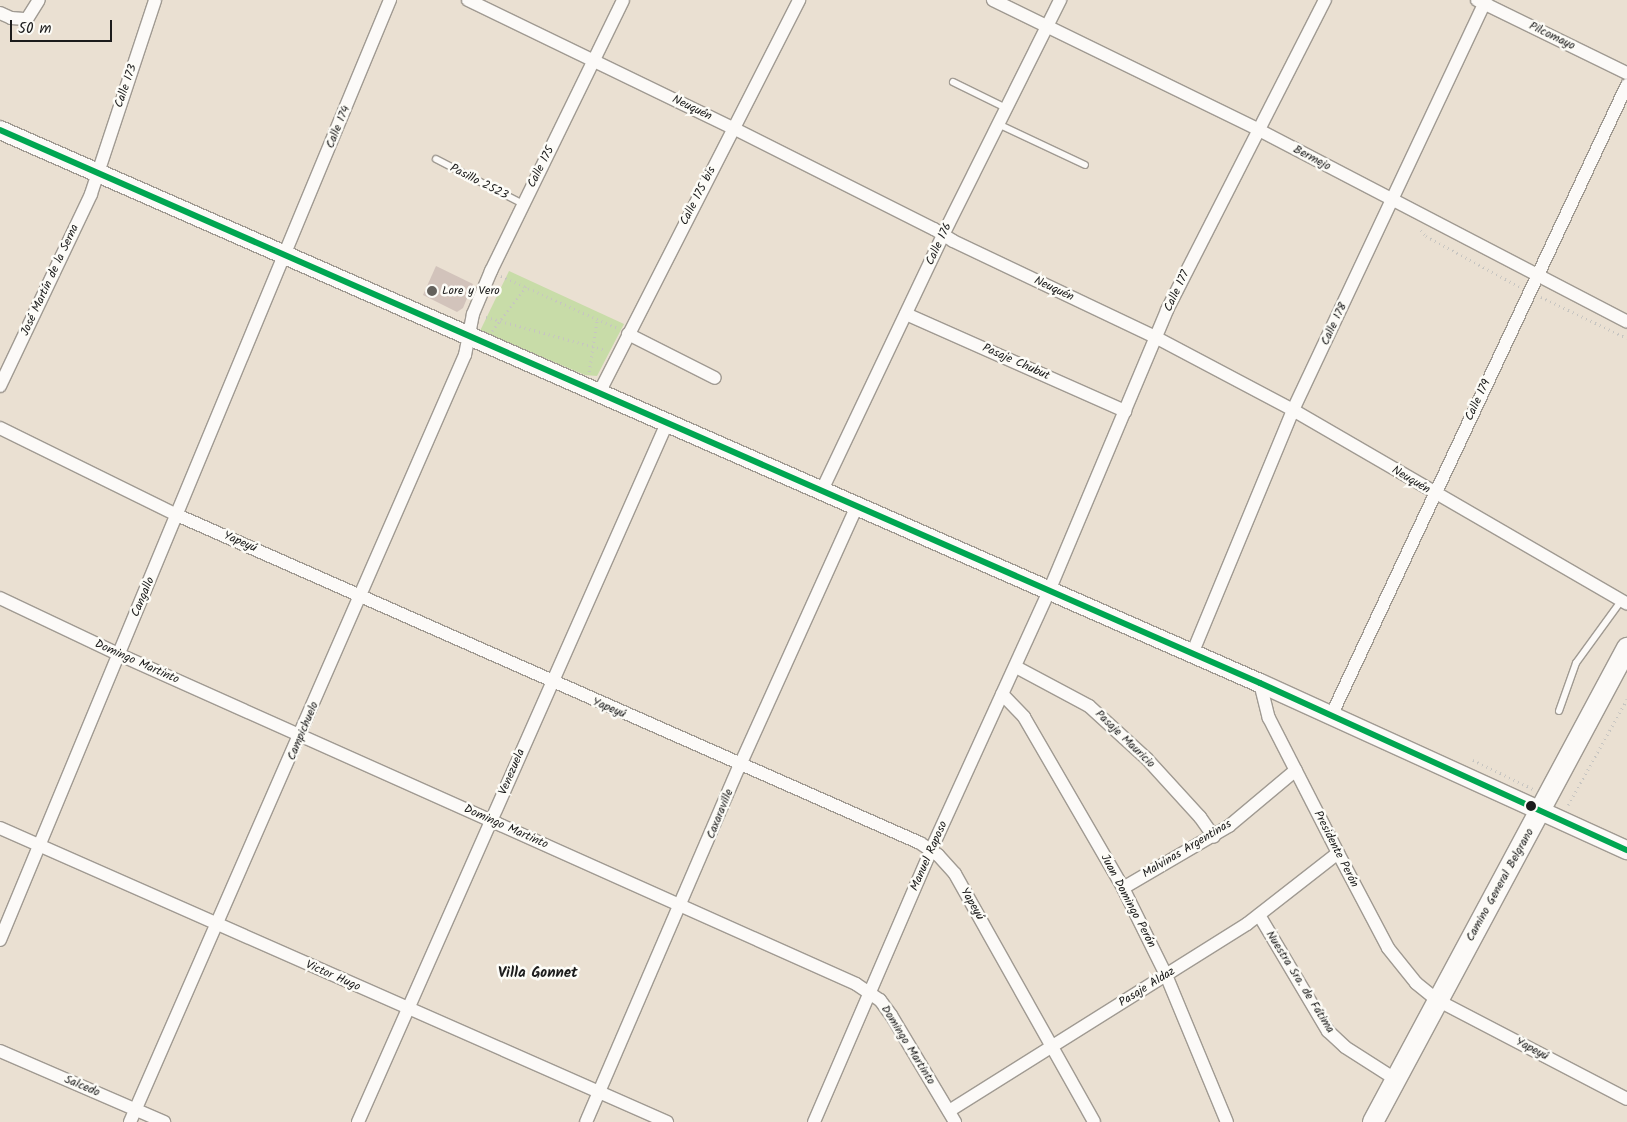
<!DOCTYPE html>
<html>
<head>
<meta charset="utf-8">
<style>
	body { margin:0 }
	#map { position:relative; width:1627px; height:1122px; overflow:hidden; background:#eae0d2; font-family:Kalam,sans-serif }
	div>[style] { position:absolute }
	.green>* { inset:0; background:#c8dca8 }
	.building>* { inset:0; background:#d2c3bb }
	.path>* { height:2.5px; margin-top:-1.25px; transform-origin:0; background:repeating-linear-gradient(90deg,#c7c5c1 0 1px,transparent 0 5px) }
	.roads { filter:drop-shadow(1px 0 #a09a92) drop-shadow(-1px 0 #a09a92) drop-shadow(0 1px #a09a92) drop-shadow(0 -1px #a09a92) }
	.lane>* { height:6px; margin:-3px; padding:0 3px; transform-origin:3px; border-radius:3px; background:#fcfaf8 }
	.street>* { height:12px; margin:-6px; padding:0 6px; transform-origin:6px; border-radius:6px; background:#fcfaf8 }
	.secondary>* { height:18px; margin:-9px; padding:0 9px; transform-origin:9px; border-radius:9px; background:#fcfaf8 }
	.primary>* { height:20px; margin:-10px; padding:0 10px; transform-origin:10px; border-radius:10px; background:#fcfaf8 }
	.bus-1>* { height:6px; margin:-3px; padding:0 3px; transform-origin:3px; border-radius:3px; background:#00a651 }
	.dots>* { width:14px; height:14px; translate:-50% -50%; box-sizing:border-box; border:2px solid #fdfcf7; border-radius:50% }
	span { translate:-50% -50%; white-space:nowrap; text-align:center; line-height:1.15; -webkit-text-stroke:5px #fdfcf7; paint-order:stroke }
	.street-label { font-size:12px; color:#1c1c1c }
	.poi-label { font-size:12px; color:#1c1c1c }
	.left { translate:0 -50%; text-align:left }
	.quarter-label { font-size:15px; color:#1c1c1c; font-weight:700 }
	.scale { position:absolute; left:10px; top:20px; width:102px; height:22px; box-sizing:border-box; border:2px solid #1c1c1c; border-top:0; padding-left:6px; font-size:15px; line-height:18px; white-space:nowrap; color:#1c1c1c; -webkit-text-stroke:4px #fdfcf7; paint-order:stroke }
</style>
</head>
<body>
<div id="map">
	<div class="green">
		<div style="clip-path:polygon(509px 271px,624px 324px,597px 376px,585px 375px,480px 331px)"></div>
	</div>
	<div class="building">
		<div style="clip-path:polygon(436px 266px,473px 284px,463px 308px,457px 312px,423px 295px)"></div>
	</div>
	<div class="path">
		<div style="left:1421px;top:230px;width:8px;rotate:50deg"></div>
		<div style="left:1426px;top:236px;width:107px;rotate:28.5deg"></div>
		<div style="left:501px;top:276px;width:127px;rotate:24.1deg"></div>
		<div style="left:1541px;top:297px;width:95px;rotate:25.5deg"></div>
		<div style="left:486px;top:317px;width:124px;rotate:15.4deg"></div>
		<div style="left:492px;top:331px;width:56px;rotate:-52.3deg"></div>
		<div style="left:589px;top:372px;width:54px;rotate:-81.4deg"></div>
		<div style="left:1473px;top:760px;width:67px;rotate:25.8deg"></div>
		<div style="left:1568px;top:805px;width:121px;rotate:-60.9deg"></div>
	</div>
	<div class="roads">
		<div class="lane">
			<div style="left:953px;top:82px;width:59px;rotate:26.1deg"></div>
			<div style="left:998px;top:124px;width:96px;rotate:25.2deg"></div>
			<div style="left:436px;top:159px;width:98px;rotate:27.3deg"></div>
			<div style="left:1559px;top:711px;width:51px;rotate:-70.5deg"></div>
			<div style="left:1576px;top:663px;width:77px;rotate:-54deg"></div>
		</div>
		<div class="street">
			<div style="left:468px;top:0;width:294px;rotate:25.8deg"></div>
			<div style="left:733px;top:128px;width:225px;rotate:26.7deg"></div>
			<div style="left:934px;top:229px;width:22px;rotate:32deg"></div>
			<div style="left:953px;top:241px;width:226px;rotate:25.4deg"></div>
			<div style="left:1157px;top:338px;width:154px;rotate:27.9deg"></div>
			<div style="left:1293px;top:410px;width:386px;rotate:30.1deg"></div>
			<div style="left:993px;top:0;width:294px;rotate:26deg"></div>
			<div style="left:1257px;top:129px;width:417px;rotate:27.5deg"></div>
			<div style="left:1477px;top:0;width:167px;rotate:26deg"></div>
			<div style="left:0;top:13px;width:12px;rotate:24deg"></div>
			<div style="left:11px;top:18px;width:16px;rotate:4deg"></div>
			<div style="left:27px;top:19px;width:22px;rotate:-58deg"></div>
			<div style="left:906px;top:314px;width:240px;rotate:23.9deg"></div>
			<div style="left:628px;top:334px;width:97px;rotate:26.8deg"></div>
			<div style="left:0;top:386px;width:212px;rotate:-64.6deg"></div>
			<div style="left:91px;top:194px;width:204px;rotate:-71.7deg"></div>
			<div style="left:599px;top:393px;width:441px;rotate:-63deg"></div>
			<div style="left:0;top:428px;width:197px;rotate:26.2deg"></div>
			<div style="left:177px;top:515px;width:812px;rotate:23.82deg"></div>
			<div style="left:920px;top:843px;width:22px;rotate:34deg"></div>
			<div style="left:938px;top:855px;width:25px;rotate:48deg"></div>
			<div style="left:955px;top:874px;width:284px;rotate:60.7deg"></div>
			<div style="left:822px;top:490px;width:282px;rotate:-64.6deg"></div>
			<div style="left:943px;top:235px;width:263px;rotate:-63.5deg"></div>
			<div style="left:0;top:598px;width:131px;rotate:25.4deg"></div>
			<div style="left:118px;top:654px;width:808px;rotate:24.09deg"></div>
			<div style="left:856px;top:984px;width:29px;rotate:34deg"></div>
			<div style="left:880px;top:1000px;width:19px;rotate:54deg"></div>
			<div style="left:891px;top:1015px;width:125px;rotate:59.1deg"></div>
			<div style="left:1192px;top:654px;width:264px;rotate:-67.5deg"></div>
			<div style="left:1293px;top:410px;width:453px;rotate:-64.8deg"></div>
			<div style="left:1016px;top:667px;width:83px;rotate:28.1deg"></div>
			<div style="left:1089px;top:706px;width:79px;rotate:42.4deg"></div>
			<div style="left:1147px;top:759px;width:79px;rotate:47.6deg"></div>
			<div style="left:1200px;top:817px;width:24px;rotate:55deg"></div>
			<div style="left:1260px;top:683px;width:36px;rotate:76deg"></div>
			<div style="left:1269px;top:718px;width:152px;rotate:62.9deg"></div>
			<div style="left:1338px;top:853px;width:107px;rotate:62.2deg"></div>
			<div style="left:1388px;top:948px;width:45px;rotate:51.3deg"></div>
			<div style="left:1416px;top:983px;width:27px;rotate:39deg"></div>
			<div style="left:1437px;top:1000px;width:214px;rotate:27.5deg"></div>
			<div style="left:1002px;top:694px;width:32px;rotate:46deg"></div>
			<div style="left:1024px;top:717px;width:198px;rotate:59.9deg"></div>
			<div style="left:1123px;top:888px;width:97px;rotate:63.7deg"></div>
			<div style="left:1166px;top:975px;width:159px;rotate:67.5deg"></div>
			<div style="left:1331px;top:716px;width:697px;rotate:-64.87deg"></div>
			<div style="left:0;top:828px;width:729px;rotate:23.79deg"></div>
			<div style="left:1123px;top:888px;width:123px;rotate:-30.3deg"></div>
			<div style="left:1229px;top:826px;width:87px;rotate:-39.9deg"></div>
			<div style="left:1259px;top:915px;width:135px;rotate:59.3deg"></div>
			<div style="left:1328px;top:1031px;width:23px;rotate:43deg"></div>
			<div style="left:1345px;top:1047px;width:59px;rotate:32.6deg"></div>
			<div style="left:0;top:940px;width:1018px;rotate:-67.47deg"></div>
			<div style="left:0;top:1051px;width:179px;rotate:23.4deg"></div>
			<div style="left:949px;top:1111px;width:352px;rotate:-32.1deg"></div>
			<div style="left:1247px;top:924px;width:115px;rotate:-38deg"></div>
			<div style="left:130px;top:1122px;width:837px;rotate:-66.41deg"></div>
			<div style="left:465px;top:355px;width:42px;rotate:-79deg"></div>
			<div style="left:473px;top:314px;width:47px;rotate:-67.3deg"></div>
			<div style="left:491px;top:271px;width:301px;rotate:-64deg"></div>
			<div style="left:358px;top:1122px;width:764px;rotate:-66.15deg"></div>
			<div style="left:586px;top:1122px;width:389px;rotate:-66.7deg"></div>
			<div style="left:740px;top:765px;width:284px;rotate:-65.7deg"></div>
			<div style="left:814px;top:1122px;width:296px;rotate:-66.7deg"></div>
			<div style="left:931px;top:850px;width:285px;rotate:-65.5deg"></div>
			<div style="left:1049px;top:591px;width:305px;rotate:-67.2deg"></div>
			<div style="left:1167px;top:310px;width:348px;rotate:-63deg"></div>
		</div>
		<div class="secondary">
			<div style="left:0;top:130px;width:1376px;rotate:23.7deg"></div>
			<div style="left:1260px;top:683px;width:403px;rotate:24.5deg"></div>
		</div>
		<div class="primary">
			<div style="left:1373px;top:1122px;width:538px;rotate:-61.81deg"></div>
		</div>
	</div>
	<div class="bus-1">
		<div style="left:0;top:130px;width:1376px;rotate:23.7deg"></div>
		<div style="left:1260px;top:683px;width:403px;rotate:24.5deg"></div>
	</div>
	<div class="dots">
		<div style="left:432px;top:291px;background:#64615c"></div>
		<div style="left:1531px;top:806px;background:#1c1c1c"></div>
	</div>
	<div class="street-label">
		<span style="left:1552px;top:36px;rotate:26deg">Pilcomayo</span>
		<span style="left:126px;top:86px;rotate:-71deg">Calle 173</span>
		<span style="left:692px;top:108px;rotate:26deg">Neuquén</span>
		<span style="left:338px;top:127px;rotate:-68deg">Calle 174</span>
		<span style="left:1312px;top:158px;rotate:28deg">Bermejo</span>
		<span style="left:541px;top:167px;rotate:-63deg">Calle 175</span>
		<span style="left:479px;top:182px;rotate:27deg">Pasillo 2523</span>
		<span style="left:698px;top:196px;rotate:-63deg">Calle 175 bis</span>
		<span style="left:939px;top:244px;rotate:-65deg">Calle 176</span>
		<span style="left:50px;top:280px;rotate:-65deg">José Martín de la Serna</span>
		<span style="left:1054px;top:289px;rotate:25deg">Neuquén</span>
		<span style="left:1177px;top:291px;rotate:-65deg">Calle 177</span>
		<span style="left:1334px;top:324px;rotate:-65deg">Calle 178</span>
		<span style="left:1016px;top:362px;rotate:24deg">Pasaje Chubut</span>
		<span style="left:1478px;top:400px;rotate:-65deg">Calle 179</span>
		<span style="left:1411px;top:480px;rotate:31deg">Neuquén</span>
		<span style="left:240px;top:542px;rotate:24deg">Yapeyú</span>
		<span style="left:143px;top:597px;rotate:-67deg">Cangallo</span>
		<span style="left:137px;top:662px;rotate:24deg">Domingo Martinto</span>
		<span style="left:609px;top:708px;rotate:23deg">Yapeyú</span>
		<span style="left:303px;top:731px;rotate:-67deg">Campichuelo</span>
		<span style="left:1125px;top:739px;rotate:44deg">Pasaje Mauricio</span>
		<span style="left:512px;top:772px;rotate:-67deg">Venezuela</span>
		<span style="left:720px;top:814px;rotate:-68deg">Caxaraville</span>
		<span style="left:506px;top:827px;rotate:24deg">Domingo Martinto</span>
		<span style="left:1187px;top:849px;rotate:-31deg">Malvinas Argentinas</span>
		<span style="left:1336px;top:849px;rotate:63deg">Presidente Perón</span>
		<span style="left:929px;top:856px;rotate:-66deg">Manuel Raposo</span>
		<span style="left:1500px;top:885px;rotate:-61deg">Camino General Belgrano</span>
		<span style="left:1128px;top:901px;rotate:62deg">Juan Domingo Perón</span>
		<span style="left:972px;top:904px;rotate:60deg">Yapeyú</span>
		<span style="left:333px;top:976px;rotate:24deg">Victor Hugo</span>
		<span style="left:1300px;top:982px;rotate:58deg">Nuestra Sra. de Fátima</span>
		<span style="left:1147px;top:987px;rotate:-32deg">Pasaje Aldaz</span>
		<span style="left:908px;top:1045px;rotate:58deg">Domingo Martinto</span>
		<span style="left:1532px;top:1049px;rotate:28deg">Yapeyú</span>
		<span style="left:82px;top:1086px;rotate:23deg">Salcedo</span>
	</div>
	<div class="poi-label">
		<span class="left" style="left:442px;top:291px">Lore y Vero</span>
	</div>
	<div class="quarter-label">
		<span style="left:538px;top:974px">Villa Gonnet</span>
	</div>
	<div class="scale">50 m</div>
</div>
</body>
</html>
